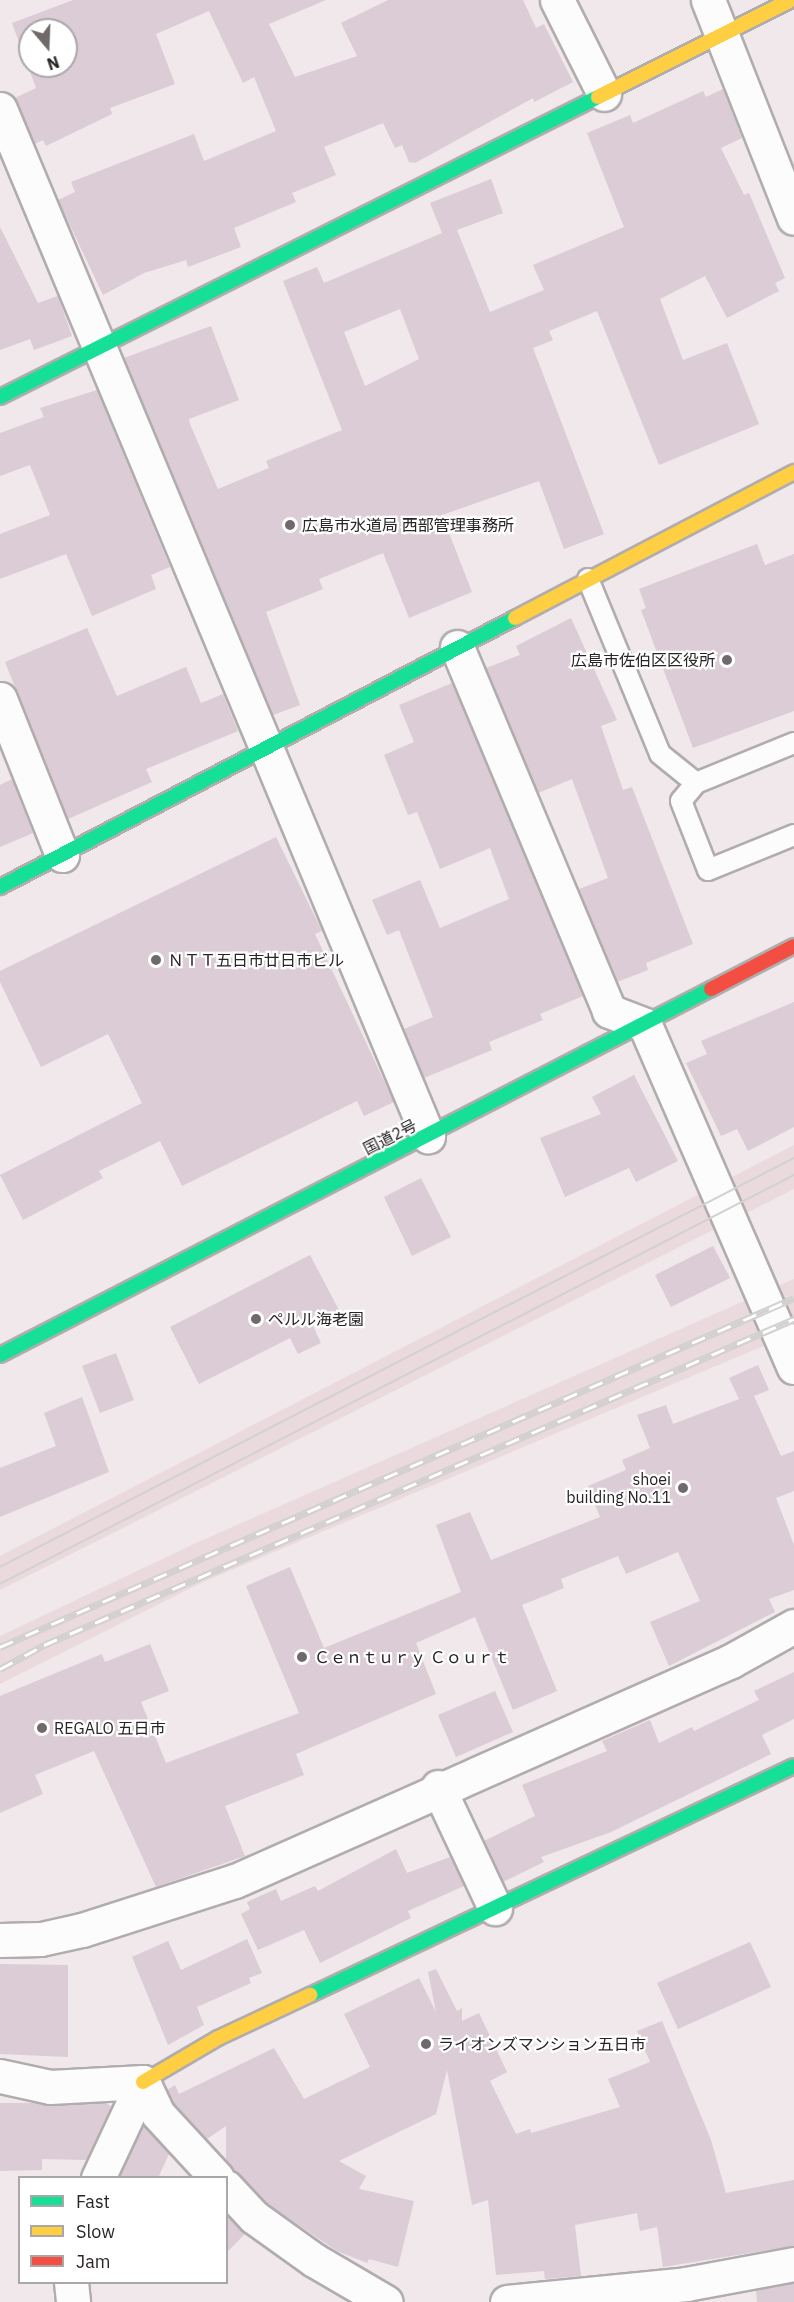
<!DOCTYPE html>
<html>
<head>
<meta charset="utf-8">
<style>
	body { margin:0 }
	#map { position:relative; width:794px; height:2302px; overflow:hidden; background:#f0e8ea; font-family:"IBM Plex Sans","Noto Sans JP",sans-serif }
	div>[style] { position:absolute }
	.built>* { inset:0; background:#eadade }
	.building>* { inset:0; background:#dbccd5 }
	.roads { filter:drop-shadow(2px 0 #b1acad) drop-shadow(-2px 0 #b1acad) drop-shadow(0 2px #b1acad) drop-shadow(0 -2px #b1acad) }
	.lane>* { height:20px; margin:-10px; padding:0 10px; transform-origin:10px; border-radius:10px; background:#fdfcfc }
	.street>* { height:33px; margin:-16.5px; padding:0 16.5px; transform-origin:16.5px; border-radius:16.5px; background:#fdfcfc }
	.fast>* { height:14px; margin:-7px; padding:0 7px; transform-origin:7px; border-radius:7px; background:#16e098 }
	.slow>* { height:14px; margin:-7px; padding:0 7px; transform-origin:7px; border-radius:7px; background:#ffcf43 }
	.jam>* { height:14px; margin:-7px; padding:0 7px; transform-origin:7px; border-radius:7px; background:#f24e42 }
	.tram>* { height:1.5px; margin:-0.75px; padding:0 0.75px; transform-origin:0.75px; border-radius:0.75px; background:#d3d0d0 }
	.rail>* { height:7px; margin-top:-3.5px; transform-origin:0; background:repeating-linear-gradient(90deg,#fff 0 14px,#d3d0d0 0 28px); box-sizing:border-box; border-block:2px solid #d3d0d0 }
	.dots>* { width:16px; height:16px; translate:-50% -50%; box-sizing:border-box; border:3px solid #fff; border-radius:50% }
	span { translate:-50% -50%; white-space:nowrap; text-align:center; line-height:1.15; -webkit-text-stroke:4.5px #fff; paint-order:stroke }
	.poi-label { font-size:16px; color:#292425 }
	.left { translate:0 -50%; text-align:left }
	.right { translate:-100% -50%; text-align:right }
	.street-label { font-size:16px; color:#292425 }
	.legend { position:absolute; left:18px; top:2176px; width:210px; height:108px; box-sizing:border-box; background:#fff; border:2px solid #a9a7a8; margin:0; padding:8px 10px; list-style:none; font-size:18px; color:#292425 }
	.legend li { display:flex; align-items:center; gap:12px; height:30px }
	.legend b { width:30px; border:2px solid #a9a7a8 }
	.north { position:absolute; left:18px; top:18px; width:60px; height:60px; box-sizing:border-box; background:#fff; border:2px solid #a9a7a8; border-radius:50%; rotate:161deg; font-size:16px; font-weight:700; line-height:24px; text-align:center; color:#292425 }
	.north::after { content:''; display:block; margin:auto; width:21px; height:27px; background:#6f696a; clip-path:polygon(50% 0,100% 100%,50% 72%,0 100%) }
</style>
</head>
<body>
<div id="map">
	<div class="built">
		<div style="clip-path:polygon(794px 1145px,794px 1189px,0 1590px,0 1556px)"></div>
		<div style="clip-path:polygon(794px 1279px,794px 1333px,203px 1582px,0 1684px,0 1636px,194px 1544px)"></div>
	</div>
	<div class="building">
		<div style="clip-path:polygon(evenodd,73px 0,326px 0,269px 24px,295px 77px,357px 56px,341px 23px,388px 0,523px 0,536px 28px,544px 24px,573px 82px,534px 102px,533px 98px,415px 163px,409px 162px,402px 145px,395px 148px,383px 123px,324px 147px,336px 175px,292px 193px,296px 202px,234px 228px,241px 247px,188px 267px,186px 260px,144px 273px,103px 295px,58px 200px,75px 192px,71px 182px,194px 134px,204px 161px,276px 131px,254px 77px,243px 83px,209px 11px,156px 34px,175px 84px,110px 108px,112px 114px,46px 146px,43px 140px,35px 144px,15px 98px,36px 88px,12px 23px,73px 0,30px 30px,66px 30px,66px 66px,30px 66px,30px 30px)"></div>
		<div style="clip-path:polygon(evenodd,723px 89px,742px 138px,721px 148px,744px 195px,749px 193px,785px 278px,775px 283px,779px 291px,727px 318px,705px 276px,660px 299px,683px 360px,727px 343px,759px 424px,659px 465px,597px 311px,549px 331px,553px 340px,533px 348px,604px 534px,564px 549px,539px 481px,442px 515px,472px 592px,409px 618px,383px 553px,319px 579px,323px 589px,266px 612px,300px 705px,273px 715px,124px 358px,211px 326px,239px 400px,189px 419px,190px 424px,218px 489px,269px 468px,266px 461px,342px 430px,283px 281px,317px 267px,324px 283px,442px 233px,430px 203px,491px 179px,503px 213px,457px 230px,490px 312px,544px 290px,533px 265px,624px 227px,587px 133px,630px 115px,633px 123px,703px 91px,706px 97px,723px 89px,400px 309px,419px 359px,365px 386px,344px 332px,400px 309px)"></div>
		<div style="clip-path:polygon(0 227px,38px 303px,58px 296px,72px 336px,34px 350px,30px 339px,0 350px)"></div>
		<div style="clip-path:polygon(97px 390px,170px 567px,151px 575px,156px 589px,92px 616px,66px 554px,0 579px,0 534px,50px 515px,30px 465px,0 476px,0 433px,44px 417px,40px 408px)"></div>
		<div style="clip-path:polygon(757px 544px,765px 565px,794px 554px,794px 711px,693px 748px,641px 610px,646px 608px,639px 589px)"></div>
		<div style="clip-path:polygon(571px 618px,617px 720px,601px 726px,623px 790px,632px 787px,693px 944px,646px 963px,648px 970px,617px 982px,579px 889px,608px 878px,572px 779px,538px 793px,486px 668px,520px 655px,516px 646px)"></div>
		<div style="clip-path:polygon(87px 628px,117px 696px,186px 667px,201px 703px,223px 694px,238px 731px,146px 769px,152px 782px,68px 819px,5px 662px)"></div>
		<div style="clip-path:polygon(452px 683px,583px 996px,540px 1014px,543px 1020px,489px 1042px,492px 1050px,424px 1078px,404px 1029px,433px 1017px,399px 930px,387px 935px,372px 900px,420px 880px,440px 928px,509px 899px,490px 848px,440px 869px,417px 812px,408px 815px,384px 755px,414px 742px,399px 705px)"></div>
		<div style="clip-path:polygon(12px 779px,33px 833px,0 847px,0 785px)"></div>
		<div style="clip-path:polygon(276px 837px,322px 931px,315px 934px,394px 1102px,364px 1116px,357px 1101px,182px 1186px,160px 1141px,99px 1171px,103px 1178px,23px 1220px,0 1175px,142px 1103px,108px 1034px,41px 1067px,0 982px,0 971px)"></div>
		<div style="clip-path:polygon(794px 1002px,794px 1127px,748px 1151px,737px 1129px,721px 1136px,686px 1063px,707px 1054px,701px 1041px)"></div>
		<div style="clip-path:polygon(634px 1075px,678px 1161px,636px 1182px,629px 1168px,565px 1197px,540px 1138px,601px 1114px,592px 1097px)"></div>
		<div style="clip-path:polygon(421px 1178px,451px 1237px,412px 1256px,384px 1197px)"></div>
		<div style="clip-path:polygon(713px 1246px,730px 1278px,671px 1307px,655px 1275px)"></div>
		<div style="clip-path:polygon(310px 1255px,340px 1312px,313px 1326px,321px 1343px,298px 1354px,290px 1338px,199px 1384px,170px 1327px)"></div>
		<div style="clip-path:polygon(116px 1353px,134px 1400px,100px 1413px,82px 1366px)"></div>
		<div style="clip-path:polygon(758px 1365px,769px 1390px,754px 1396px,781px 1456px,794px 1451px,794px 1491px,776px 1498px,794px 1545px,794px 1590px,769px 1599px,775px 1612px,669px 1666px,650px 1622px,700px 1601px,678px 1552px,626px 1574px,618px 1556px,561px 1579px,564px 1588px,522px 1605px,557px 1691px,513px 1710px,475px 1617px,416px 1643px,436px 1694px,296px 1754px,304px 1775px,225px 1806px,245px 1856px,156px 1887px,94px 1751px,35px 1775px,43px 1794px,0 1813px,0 1696px,102px 1654px,105px 1662px,150px 1644px,169px 1691px,141px 1702px,166px 1763px,299px 1713px,246px 1586px,290px 1567px,324px 1648px,461px 1592px,436px 1525px,470px 1512px,491px 1560px,600px 1517px,588px 1486px,626px 1470px,622px 1460px,650px 1448px,637px 1415px,666px 1405px,673px 1424px,739px 1399px,729px 1378px)"></div>
		<div style="clip-path:polygon(82px 1397px,109px 1472px,0 1517px,0 1468px,56px 1446px,44px 1413px)"></div>
		<div style="clip-path:polygon(794px 1672px,794px 1719px,762px 1735px,771px 1754px,611px 1832px,541px 1857px,544px 1862px,503px 1882px,484px 1841px,535px 1816px,522px 1785px,607px 1751px,602px 1741px,650px 1720px,659px 1743px,692px 1727px,694px 1731px,759px 1700px,754px 1691px)"></div>
		<div style="clip-path:polygon(495px 1691px,513px 1732px,456px 1757px,438px 1715px)"></div>
		<div style="clip-path:polygon(396px 1849px,407px 1873px,450px 1857px,464px 1886px,408px 1911px,411px 1918px,320px 1963px,304px 1930px,258px 1950px,241px 1914px,250px 1909px,247px 1902px,276px 1889px,281px 1901px,315px 1886px,318px 1891px)"></div>
		<div style="clip-path:polygon(247px 1939px,262px 1973px,249px 1978px,251px 1983px,197px 2007px,204px 2025px,168px 2045px,132px 1957px,168px 1941px,181px 1970px)"></div>
		<div style="clip-path:polygon(750px 1942px,771px 1987px,678px 2029px,657px 1983px)"></div>
		<div style="clip-path:polygon(0 1964px,68px 1965px,68px 2057px,0 2054px)"></div>
		<div style="clip-path:polygon(436px 1969px,457px 2011px,462px 2008px,462px 2021px,479px 2013px,507px 2072px,490px 2081px,516px 2134px,530px 2129px,531px 2133px,620px 2107px,608px 2079px,650px 2062px,637px 2031px,662px 2021px,711px 2140px,726px 2193px,794px 2180px,794px 2246px,663px 2267px,657px 2227px,640px 2231px,637px 2213px,575px 2225px,581px 2276px,545px 2279px,544px 2271px,496px 2275px,488px 2200px,472px 2205px,447px 2070px,436px 2114px,339px 2161px,366px 2176px,359px 2189px,414px 2201px,398px 2267px,369px 2259px,367px 2263px,337px 2251px,266px 2203px,226px 2161px,226px 2126px,207px 2139px,174px 2103px,167px 2090px,175px 2085px,179px 2094px,274px 2048px,304px 2099px,370px 2067px,344px 2014px,419px 1978px,436px 2012px,428px 1972px)"></div>
		<div style="clip-path:polygon(0 2103px,107px 2103px,111px 2107px,86px 2160px,42px 2159px,42px 2170px,0 2171px)"></div>
		<div style="clip-path:polygon(143px 2125px,169px 2154px,158px 2178px,119px 2178px)"></div>
		<div style="clip-path:polygon(226px 2215px,245px 2234px,226px 2253px)"></div>
		<div style="clip-path:polygon(794px 2283px,794px 2302px,757px 2302px,756px 2290px)"></div>
	</div>
	<div class="roads">
		<div class="lane">
			<div style="left:588px;top:579px;width:189px;rotate:67.6deg"></div>
			<div style="left:660px;top:754px;width:46px;rotate:38.9deg"></div>
			<div style="left:794px;top:743px;width:106px;rotate:157.8deg"></div>
			<div style="left:696px;top:783px;width:23px;rotate:130deg"></div>
			<div style="left:681px;top:801px;width:74px;rotate:68.6deg"></div>
			<div style="left:708px;top:870px;width:93px;rotate:-22.1deg"></div>
		</div>
		<div class="street">
			<div style="left:557px;top:0;width:105px;rotate:63.4deg"></div>
			<div style="left:708px;top:0;width:234px;rotate:68.5deg"></div>
			<div style="left:0;top:109px;width:1113px;rotate:67.38deg"></div>
			<div style="left:457px;top:647px;width:394px;rotate:67.3deg"></div>
			<div style="left:609px;top:1011px;width:39px;rotate:21deg"></div>
			<div style="left:645px;top:1025px;width:373px;rotate:66.5deg"></div>
			<div style="left:0;top:699px;width:168px;rotate:68.3deg"></div>
			<div style="left:438px;top:1787px;width:134px;rotate:64.8deg"></div>
			<div style="left:0;top:1940px;width:41px;rotate:-1.4deg"></div>
			<div style="left:41px;top:1939px;width:42px;rotate:-12.4deg"></div>
			<div style="left:82px;top:1930px;width:161px;rotate:-17.8deg"></div>
			<div style="left:235px;top:1881px;width:543px;rotate:-23.92deg"></div>
			<div style="left:731px;top:1661px;width:72px;rotate:-29.1deg"></div>
			<div style="left:0;top:2076px;width:51px;rotate:12.4deg"></div>
			<div style="left:50px;top:2087px;width:93px;rotate:-3.1deg"></div>
			<div style="left:143px;top:2082px;width:35px;rotate:65deg"></div>
			<div style="left:158px;top:2114px;width:87px;rotate:47.3deg"></div>
			<div style="left:98px;top:2178px;width:106px;rotate:-64.9deg"></div>
			<div style="left:226px;top:2187px;width:41px;rotate:47deg"></div>
			<div style="left:254px;top:2217px;width:74px;rotate:35.6deg"></div>
			<div style="left:314px;top:2260px;width:83px;rotate:30.3deg"></div>
			<div style="left:71px;top:2282px;width:20px;rotate:84deg"></div>
			<div style="left:507px;top:2302px;width:180px;rotate:-5.7deg"></div>
			<div style="left:686px;top:2284px;width:110px;rotate:-10.5deg"></div>
		</div>
		<div class="fast">
			<div style="left:0;top:397px;width:669px;rotate:-26.64deg"></div>
			<div style="left:0;top:887px;width:581px;rotate:-27.58deg"></div>
			<div style="left:0;top:1355px;width:800px;rotate:-27.24deg"></div>
			<div style="left:310px;top:1995px;width:535px;rotate:-25.32deg"></div>
		</div>
		<div class="slow">
			<div style="left:598px;top:97px;width:216px;rotate:-26.7deg"></div>
			<div style="left:515px;top:618px;width:315px;rotate:-27.6deg"></div>
			<div style="left:143px;top:2082px;width:87px;rotate:-30.4deg"></div>
			<div style="left:218px;top:2038px;width:102px;rotate:-25.1deg"></div>
		</div>
		<div class="jam">
			<div style="left:711px;top:989px;width:93px;rotate:-27.4deg"></div>
		</div>
	</div>
	<div class="tram">
		<div style="left:0;top:1567px;width:893px;rotate:-27.25deg"></div>
		<div style="left:0;top:1584px;width:893px;rotate:-27.25deg"></div>
	</div>
	<div class="rail">
		<div style="left:0;top:1647px;width:867px;rotate:-23.73deg"></div>
		<div style="left:0;top:1669px;width:50px;rotate:-28.6deg"></div>
		<div style="left:44px;top:1645px;width:818px;rotate:-23.49deg"></div>
	</div>
	<div class="dots">
		<div style="left:290px;top:525px;background:#6f696a"></div>
		<div style="left:727px;top:660px;background:#6f696a"></div>
		<div style="left:156px;top:960px;background:#6f696a"></div>
		<div style="left:256px;top:1319px;background:#6f696a"></div>
		<div style="left:683px;top:1488px;background:#6f696a"></div>
		<div style="left:302px;top:1657px;background:#6f696a"></div>
		<div style="left:42px;top:1728px;background:#6f696a"></div>
		<div style="left:426px;top:2044px;background:#6f696a"></div>
	</div>
	<div class="poi-label">
		<span class="left" style="left:302px;top:525px">広島市水道局 西部管理事務所</span>
		<span class="right" style="left:715px;top:660px">広島市佐伯区区役所</span>
		<span class="left" style="left:168px;top:960px">ＮＴＴ五日市廿日市ビル</span>
		<span class="left" style="left:268px;top:1319px">ペルル海老園</span>
		<span class="right" style="left:671px;top:1488px">shoei<br>building No.11</span>
		<span class="left" style="left:314px;top:1657px">Ｃｅｎｔｕｒｙ Ｃｏｕｒｔ</span>
		<span class="left" style="left:54px;top:1728px">REGALO 五日市</span>
		<span class="left" style="left:438px;top:2044px">ライオンズマンション五日市</span>
	</div>
	<div class="street-label">
		<span style="left:390px;top:1137px;rotate:-27deg">国道2号</span>
	</div>
	<ul class="legend">
	<li><b style="height:8px;background:#16e098"></b>Fast</li>
	<li><b style="height:8px;background:#ffcf43"></b>Slow</li>
	<li><b style="height:8px;background:#f24e42"></b>Jam</li>
	</ul>
	<div class="north">N</div>
</div>
</body>
</html>
